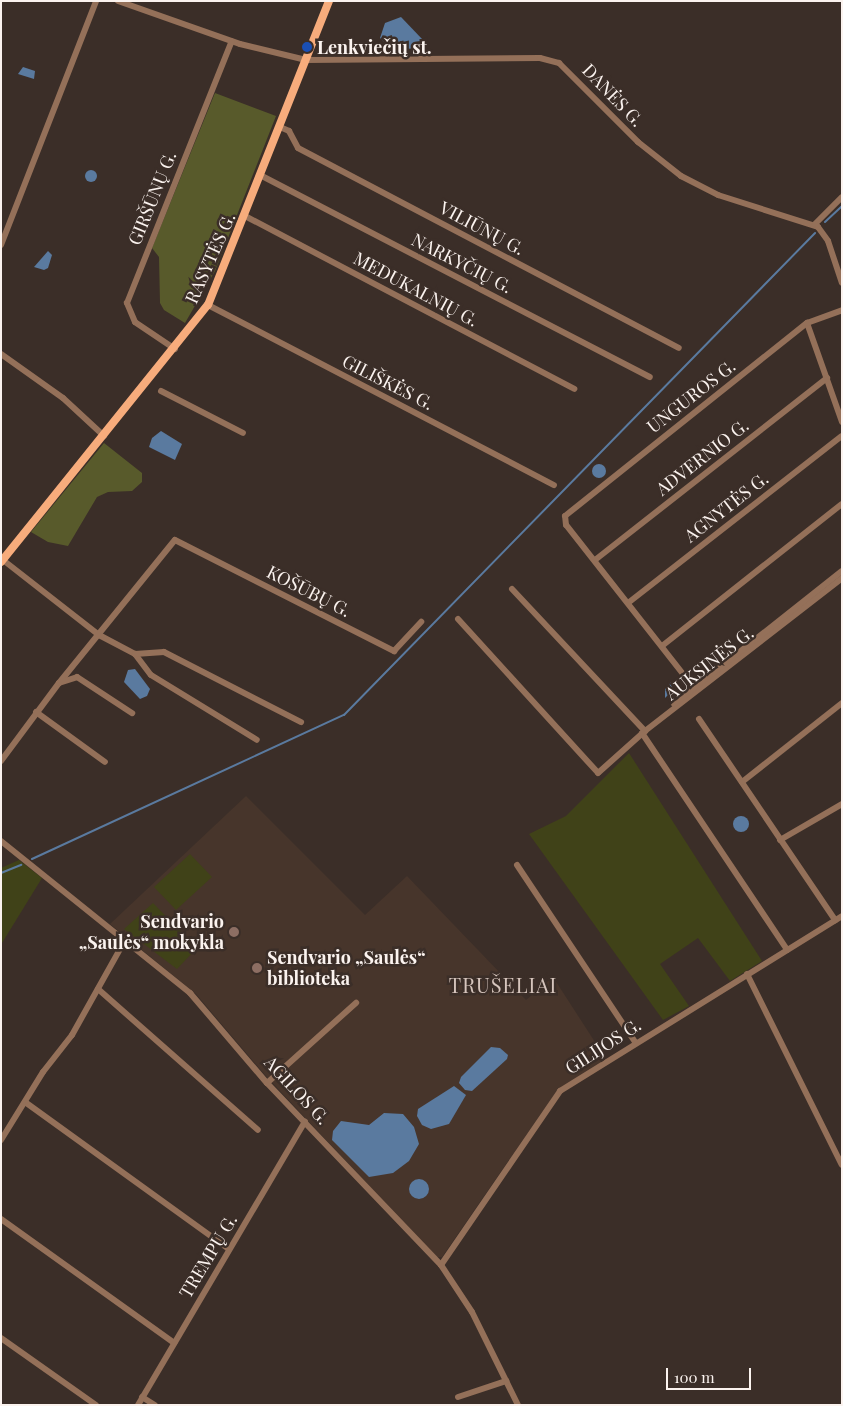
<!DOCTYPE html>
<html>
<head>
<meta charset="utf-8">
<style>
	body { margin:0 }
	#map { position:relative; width:843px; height:1406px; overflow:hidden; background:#3b2e28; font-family:"Playfair Display",serif }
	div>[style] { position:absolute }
	.built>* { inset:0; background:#47352b }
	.green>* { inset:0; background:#404218 }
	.forest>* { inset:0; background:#585a2b }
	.water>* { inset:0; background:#5a7a9f }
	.round { border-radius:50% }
	.stream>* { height:2px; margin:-1px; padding:0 1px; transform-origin:1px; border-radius:1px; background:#5a7a9f }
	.minor>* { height:6px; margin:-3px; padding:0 3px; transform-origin:3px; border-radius:3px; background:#947059 }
	.major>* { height:8px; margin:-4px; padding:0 4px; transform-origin:4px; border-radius:4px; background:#f7ac7c }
	.dots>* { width:14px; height:14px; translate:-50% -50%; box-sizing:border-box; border:2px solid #3b2e28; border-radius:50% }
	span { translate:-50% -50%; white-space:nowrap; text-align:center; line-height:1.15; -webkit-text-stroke:5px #3b2e28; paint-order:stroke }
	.poi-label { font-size:18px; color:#fbf3ef; font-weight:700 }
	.left { translate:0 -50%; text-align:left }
	.right { translate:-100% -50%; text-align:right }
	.street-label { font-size:18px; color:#fbf3ef }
	.quarter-label { font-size:20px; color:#d6c5bd; letter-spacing:1px }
	.frame { position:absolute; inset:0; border:2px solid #fbf3ef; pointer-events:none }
	.scale { position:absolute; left:666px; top:1368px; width:85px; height:22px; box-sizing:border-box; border:2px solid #fbf3ef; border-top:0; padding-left:6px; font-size:15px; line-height:18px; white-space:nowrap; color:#fbf3ef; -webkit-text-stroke:4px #3b2e28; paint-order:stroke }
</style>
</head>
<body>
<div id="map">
	<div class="built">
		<div style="clip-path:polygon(246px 796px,365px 915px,407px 876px,526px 1000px,553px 977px,606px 1059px,556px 1092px,442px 1257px,436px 1257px,265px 1075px,196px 994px,110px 924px)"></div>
	</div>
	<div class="green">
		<div style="clip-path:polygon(629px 753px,762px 961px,730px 981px,698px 938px,660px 964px,689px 1006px,663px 1020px,529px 834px,566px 816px)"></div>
		<div style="clip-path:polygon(190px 854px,212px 877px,176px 910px,154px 887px)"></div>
		<div style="clip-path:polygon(19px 860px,42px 878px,2px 943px,1px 868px)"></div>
		<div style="clip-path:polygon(153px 903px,197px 948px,177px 969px,124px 929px)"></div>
	</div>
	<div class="forest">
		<div style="clip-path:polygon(215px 93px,276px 116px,215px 271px,185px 323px,164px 310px,160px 303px,159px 257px,152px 248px)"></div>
		<div style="clip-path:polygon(104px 443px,142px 473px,142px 482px,132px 491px,108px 492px,97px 497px,68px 546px,48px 542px,31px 532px)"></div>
	</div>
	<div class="water">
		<div style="clip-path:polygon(401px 17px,423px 40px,419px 49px,391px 48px,380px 38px,385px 23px)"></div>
		<div style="clip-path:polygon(23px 67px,35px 71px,34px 79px,18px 74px)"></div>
		<div class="round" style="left:85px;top:170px;width:12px;height:12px"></div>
		<div style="clip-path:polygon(48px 251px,52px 255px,48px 268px,44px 270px,34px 267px)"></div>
		<div style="clip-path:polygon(161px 431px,182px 444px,175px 460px,149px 447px,152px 438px)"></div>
		<div class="round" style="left:592px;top:464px;width:14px;height:14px"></div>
		<div style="clip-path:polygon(135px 669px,150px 689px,147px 696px,140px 699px,124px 682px,128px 670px)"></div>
		<div style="clip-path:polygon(671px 682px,673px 690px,665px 698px,665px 689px)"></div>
		<div class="round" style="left:733px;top:816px;width:16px;height:16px"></div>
		<div style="clip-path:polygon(491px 1047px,500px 1048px,508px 1055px,507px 1059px,472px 1091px,465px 1090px,459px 1083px,461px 1077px)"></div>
		<div style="clip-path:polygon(454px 1086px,466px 1095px,449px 1124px,431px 1129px,422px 1125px,417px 1116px,418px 1109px)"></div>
		<div style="clip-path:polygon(384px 1113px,403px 1114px,414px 1127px,419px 1144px,409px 1161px,393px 1173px,369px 1177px,332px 1140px,333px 1131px,341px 1121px,369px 1125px)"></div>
		<div class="round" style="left:409px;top:1179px;width:20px;height:20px"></div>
	</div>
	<div class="stream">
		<div style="left:825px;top:222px;width:23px;rotate:-43deg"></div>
		<div style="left:32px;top:859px;width:344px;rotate:-24.8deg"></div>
		<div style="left:344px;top:715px;width:674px;rotate:-45.66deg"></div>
		<div style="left:1px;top:873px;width:22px;rotate:-22deg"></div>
	</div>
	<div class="minor">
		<div style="left:118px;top:1px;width:129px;rotate:19.4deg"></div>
		<div style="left:240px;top:44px;width:68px;rotate:13.6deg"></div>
		<div style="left:306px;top:60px;width:234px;rotate:-0.5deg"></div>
		<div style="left:540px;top:58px;width:20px;rotate:15deg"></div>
		<div style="left:559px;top:63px;width:112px;rotate:45deg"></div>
		<div style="left:638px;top:142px;width:55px;rotate:38.3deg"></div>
		<div style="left:681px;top:176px;width:42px;rotate:27.2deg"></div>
		<div style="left:718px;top:195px;width:105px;rotate:17.7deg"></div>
		<div style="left:818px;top:227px;width:17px;rotate:54deg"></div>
		<div style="left:828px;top:241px;width:44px;rotate:71.6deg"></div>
		<div style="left:280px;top:127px;width:10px;rotate:24deg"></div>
		<div style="left:289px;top:131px;width:19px;rotate:62deg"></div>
		<div style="left:298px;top:148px;width:430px;rotate:27.7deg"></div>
		<div style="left:260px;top:175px;width:439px;rotate:27.4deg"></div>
		<div style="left:245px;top:216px;width:372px;rotate:27.7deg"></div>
		<div style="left:815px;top:224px;width:38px;rotate:-45deg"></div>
		<div style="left:1px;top:245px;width:262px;rotate:-68.7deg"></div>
		<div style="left:208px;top:305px;width:390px;rotate:27.5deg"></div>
		<div style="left:807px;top:323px;width:105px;rotate:70.5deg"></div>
		<div style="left:175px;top:349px;width:48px;rotate:-146deg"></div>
		<div style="left:135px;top:322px;width:21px;rotate:-113deg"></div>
		<div style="left:127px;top:303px;width:282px;rotate:-68.2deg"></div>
		<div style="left:1px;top:354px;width:76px;rotate:35.4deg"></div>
		<div style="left:63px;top:398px;width:56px;rotate:42.8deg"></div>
		<div style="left:161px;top:391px;width:92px;rotate:27.1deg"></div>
		<div style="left:3px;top:560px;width:122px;rotate:38deg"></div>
		<div style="left:99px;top:635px;width:41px;rotate:27.8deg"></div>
		<div style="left:135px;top:654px;width:26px;rotate:53deg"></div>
		<div style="left:151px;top:675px;width:124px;rotate:31.5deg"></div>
		<div style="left:595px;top:560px;width:295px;rotate:-38.1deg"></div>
		<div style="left:512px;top:589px;width:195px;rotate:46.9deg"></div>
		<div style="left:628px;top:603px;width:271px;rotate:-38deg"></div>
		<div style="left:458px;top:619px;width:208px;rotate:47.7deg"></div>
		<div style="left:598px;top:773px;width:63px;rotate:-41.8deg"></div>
		<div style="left:645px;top:731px;width:249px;rotate:-37.8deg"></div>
		<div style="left:662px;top:646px;width:229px;rotate:-38.3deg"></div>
		<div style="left:135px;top:654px;width:29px;rotate:-4deg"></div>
		<div style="left:164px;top:652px;width:154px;rotate:27.1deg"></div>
		<div style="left:59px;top:683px;width:184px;rotate:-51deg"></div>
		<div style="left:175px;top:540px;width:246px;rotate:26.9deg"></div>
		<div style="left:394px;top:651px;width:40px;rotate:-47deg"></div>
		<div style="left:694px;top:688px;width:207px;rotate:-128.1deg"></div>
		<div style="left:566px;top:525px;width:9px;rotate:-96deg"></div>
		<div style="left:565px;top:516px;width:310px;rotate:-38.6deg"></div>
		<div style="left:807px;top:323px;width:37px;rotate:-20deg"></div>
		<div style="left:674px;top:704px;width:214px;rotate:-38.4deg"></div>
		<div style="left:36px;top:712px;width:85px;rotate:35.9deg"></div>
		<div style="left:699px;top:719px;width:243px;rotate:55.9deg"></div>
		<div style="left:642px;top:733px;width:261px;rotate:56.2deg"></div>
		<div style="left:1px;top:761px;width:97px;rotate:-53.4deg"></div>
		<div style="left:59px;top:683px;width:19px;rotate:-18deg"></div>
		<div style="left:77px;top:677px;width:66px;rotate:33.2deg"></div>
		<div style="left:742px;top:782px;width:127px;rotate:-38.3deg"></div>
		<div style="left:780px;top:840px;width:72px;rotate:-30.1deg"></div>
		<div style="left:1px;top:841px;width:243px;rotate:38.8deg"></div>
		<div style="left:190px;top:993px;width:118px;rotate:49.5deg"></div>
		<div style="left:267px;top:1083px;width:252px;rotate:46.3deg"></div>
		<div style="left:441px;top:1265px;width:56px;rotate:56.6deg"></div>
		<div style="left:472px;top:1312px;width:104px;rotate:63.7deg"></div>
		<div style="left:517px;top:865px;width:213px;rotate:56.3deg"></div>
		<div style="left:747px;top:974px;width:213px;rotate:63.6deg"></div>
		<div style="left:98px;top:989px;width:213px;rotate:41.4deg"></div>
		<div style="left:267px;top:1083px;width:120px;rotate:-42deg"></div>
		<div style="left:25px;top:1102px;width:251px;rotate:35.8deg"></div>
		<div style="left:1px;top:1140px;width:80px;rotate:-58.3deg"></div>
		<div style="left:43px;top:1072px;width:47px;rotate:-51.9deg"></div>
		<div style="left:72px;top:1035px;width:109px;rotate:-60.8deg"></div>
		<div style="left:1px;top:1219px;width:213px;rotate:35.6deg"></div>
		<div style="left:441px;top:1265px;width:211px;rotate:-55.6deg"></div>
		<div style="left:560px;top:1091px;width:332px;rotate:-31.8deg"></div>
		<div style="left:1px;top:1338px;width:116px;rotate:35.2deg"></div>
		<div style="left:142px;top:1397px;width:15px;rotate:32deg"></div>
		<div style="left:458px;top:1397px;width:51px;rotate:-18.4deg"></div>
		<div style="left:138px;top:1405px;width:329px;rotate:-59.5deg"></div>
	</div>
	<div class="major">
		<div style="left:1px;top:562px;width:330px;rotate:-51.2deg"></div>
		<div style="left:208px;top:305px;width:327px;rotate:-68.3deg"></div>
	</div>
	<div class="dots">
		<div style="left:307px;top:47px;background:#1a4fb4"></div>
		<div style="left:234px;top:932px;background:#8d6e63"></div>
		<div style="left:257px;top:968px;background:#8d6e63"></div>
	</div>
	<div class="poi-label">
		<span class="left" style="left:317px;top:47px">Lenkviečių st.</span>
		<span class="right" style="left:224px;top:932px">Sendvario<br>„Saulės“ mokykla</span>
		<span class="left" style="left:267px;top:968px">Sendvario „Saulės“<br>biblioteka</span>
	</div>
	<div class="street-label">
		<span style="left:613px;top:95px;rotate:46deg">DANĖS G.</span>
		<span style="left:152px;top:198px;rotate:-68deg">GIRŠŪNŲ G.</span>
		<span style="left:482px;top:228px;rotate:28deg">VILIŪNŲ G.</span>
		<span style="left:210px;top:258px;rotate:-66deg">RASYTĖS G.</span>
		<span style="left:462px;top:263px;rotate:27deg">NARKYČIŲ G.</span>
		<span style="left:416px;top:289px;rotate:28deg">MEDUKALNIŲ G.</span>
		<span style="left:388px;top:382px;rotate:27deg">GILIŠKĖS G.</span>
		<span style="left:691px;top:396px;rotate:-38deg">UNGUROS G.</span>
		<span style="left:702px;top:457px;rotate:-38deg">ADVERNIO G.</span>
		<span style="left:726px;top:507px;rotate:-38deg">AGNYTĖS G.</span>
		<span style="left:309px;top:591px;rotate:27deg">KOŠŪBŲ G.</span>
		<span style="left:709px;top:663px;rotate:-38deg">AUKSINĖS G.</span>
		<span style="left:603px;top:1046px;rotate:-33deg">GILIJOS G.</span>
		<span style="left:297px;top:1090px;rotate:47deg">AGILOS G.</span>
		<span style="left:208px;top:1256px;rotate:-59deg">TREMPŲ G.</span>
	</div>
	<div class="quarter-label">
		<span style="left:503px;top:984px">TRUŠELIAI</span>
	</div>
	<div class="frame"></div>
	<div class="scale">100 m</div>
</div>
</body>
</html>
